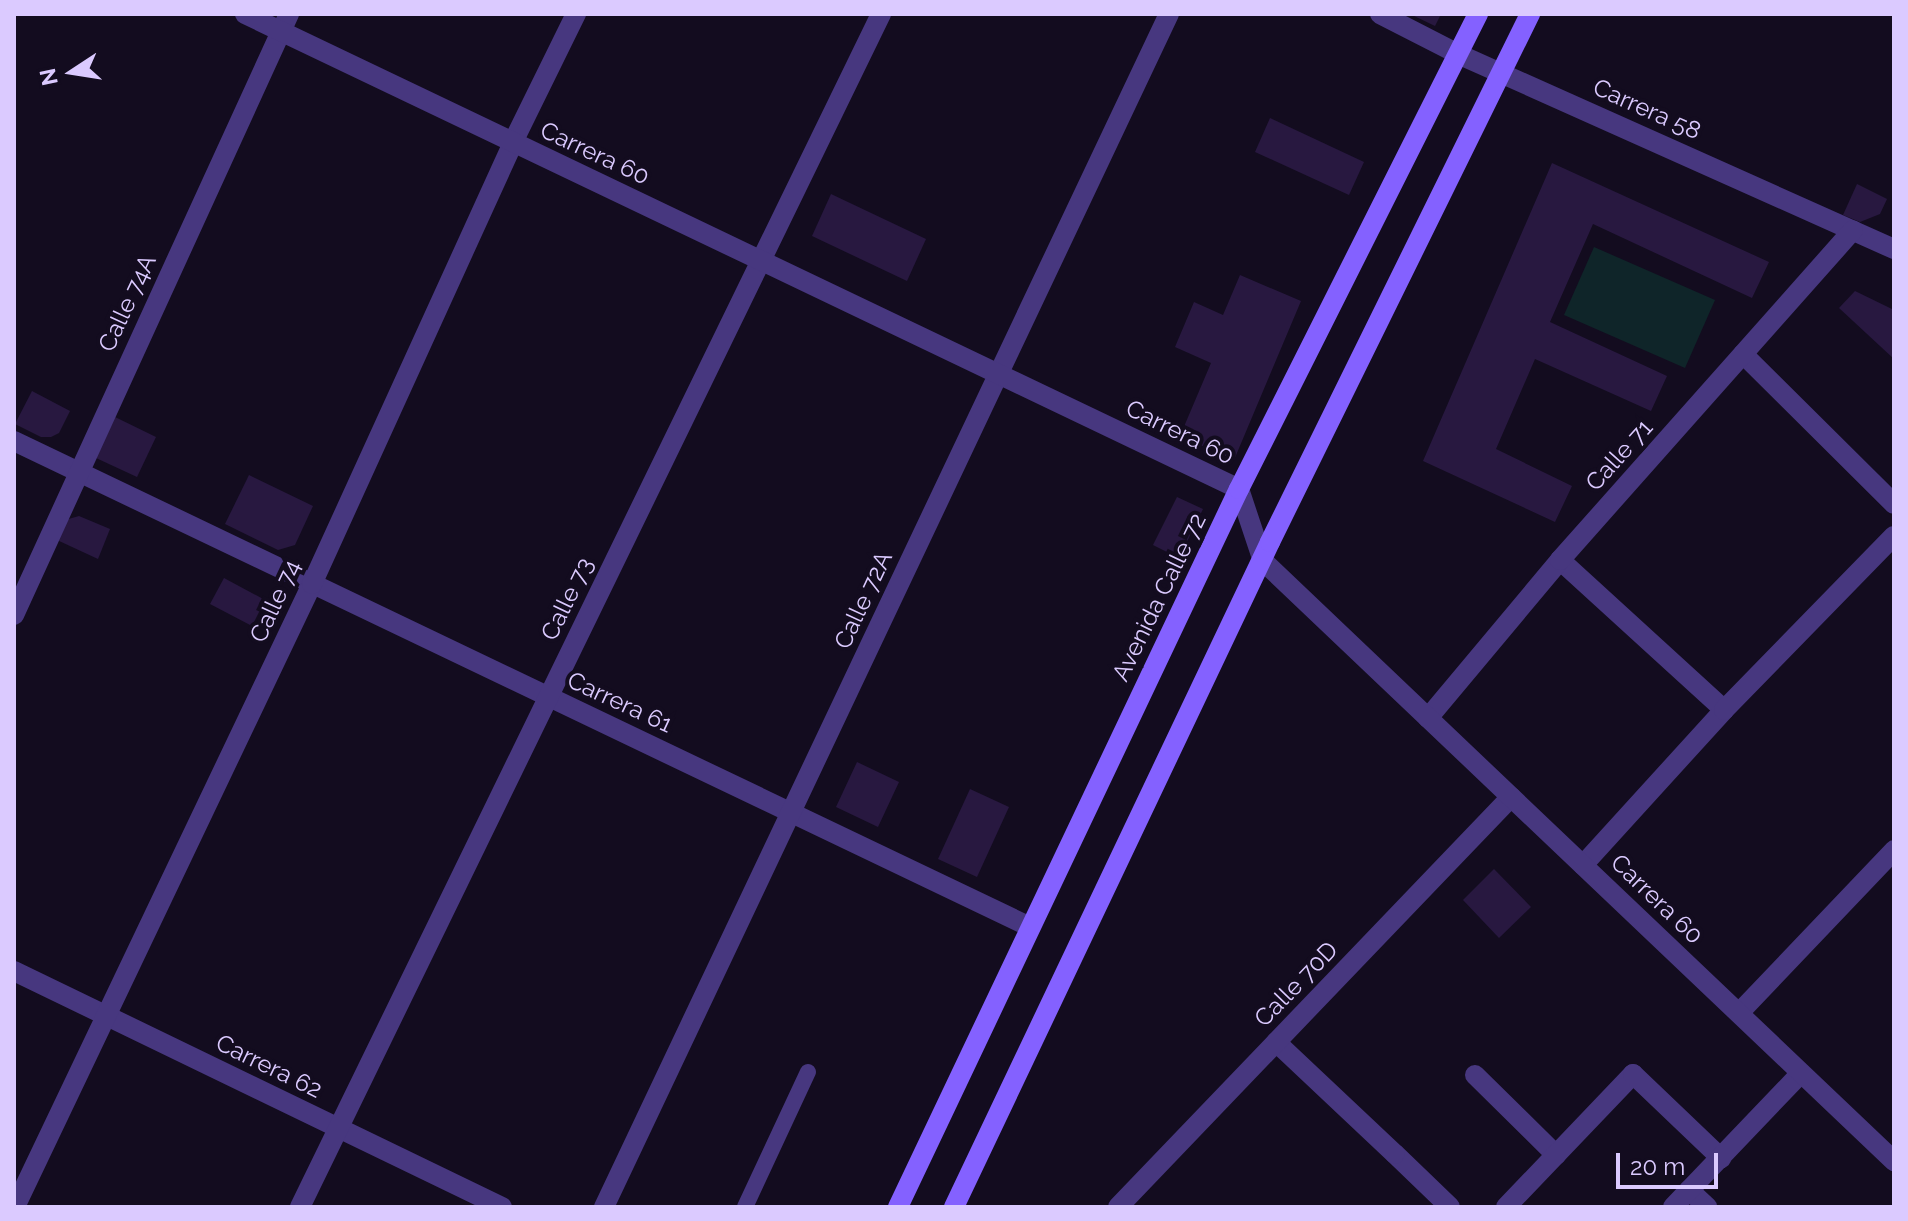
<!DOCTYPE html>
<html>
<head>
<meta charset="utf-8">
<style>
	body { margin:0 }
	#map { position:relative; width:1908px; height:1221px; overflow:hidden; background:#130c1f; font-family:Raleway,sans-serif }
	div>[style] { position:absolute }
	.green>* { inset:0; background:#0f2529 }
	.building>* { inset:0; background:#281840 }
	.service>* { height:16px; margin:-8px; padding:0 8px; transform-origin:8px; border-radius:8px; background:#47377f }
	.pedestrian>* { height:20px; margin:-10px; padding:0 10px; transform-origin:10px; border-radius:10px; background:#47377f }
	.minor>* { height:20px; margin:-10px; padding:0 10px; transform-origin:10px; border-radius:10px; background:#47377f }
	.tertiary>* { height:20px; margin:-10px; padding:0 10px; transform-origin:10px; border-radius:10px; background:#47377f }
	.secondary>* { height:20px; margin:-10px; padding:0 10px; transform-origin:10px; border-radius:10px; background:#8461ff }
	span { translate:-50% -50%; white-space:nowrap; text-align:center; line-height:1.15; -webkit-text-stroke:8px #130c1f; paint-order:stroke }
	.street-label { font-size:24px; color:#dbcaff }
	.frame { position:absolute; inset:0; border:16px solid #dbcaff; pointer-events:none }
	.north { position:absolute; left:32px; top:32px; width:80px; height:80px; -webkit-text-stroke:6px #130c1f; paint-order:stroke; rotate:258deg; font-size:22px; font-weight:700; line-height:32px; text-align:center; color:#dbcaff }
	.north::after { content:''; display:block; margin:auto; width:28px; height:36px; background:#dbcaff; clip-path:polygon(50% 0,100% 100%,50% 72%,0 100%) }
	.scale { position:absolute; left:1616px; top:1153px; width:102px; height:36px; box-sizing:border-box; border:4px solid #dbcaff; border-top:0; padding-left:10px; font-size:24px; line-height:28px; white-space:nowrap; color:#dbcaff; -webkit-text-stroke:6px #130c1f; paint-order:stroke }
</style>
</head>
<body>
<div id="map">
	<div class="green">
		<div style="clip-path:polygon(1594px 247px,1715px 300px,1685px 368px,1564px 315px)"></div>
	</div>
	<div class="building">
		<div style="clip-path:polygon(1410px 14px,1441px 14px,1435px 26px)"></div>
		<div style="clip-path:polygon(1270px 118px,1364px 162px,1349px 195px,1255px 152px)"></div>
		<div style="clip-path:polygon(1552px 163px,1769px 262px,1752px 298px,1593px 224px,1550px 322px,1667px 376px,1651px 411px,1535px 359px,1496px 449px,1572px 486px,1555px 522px,1423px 461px)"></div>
		<div style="clip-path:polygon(1857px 184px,1887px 199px,1880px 214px,1860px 222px,1843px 215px)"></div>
		<div style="clip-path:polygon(831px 194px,926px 239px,907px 281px,812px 236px)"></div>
		<div style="clip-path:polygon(1240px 275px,1301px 301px,1234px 460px,1180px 436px,1211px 363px,1175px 347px,1194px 302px,1223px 315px)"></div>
		<div style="clip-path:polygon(1855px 291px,1894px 310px,1894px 359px,1839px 308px)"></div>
		<div style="clip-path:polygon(32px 391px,70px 411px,59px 433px,51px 437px,41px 437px,15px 424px)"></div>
		<div style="clip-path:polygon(115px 417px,156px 437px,137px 477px,96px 458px)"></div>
		<div style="clip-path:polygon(249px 475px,313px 506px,295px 545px,278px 550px,225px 524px)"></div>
		<div style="clip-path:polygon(1177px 497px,1203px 509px,1179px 558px,1153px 545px)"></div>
		<div style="clip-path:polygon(79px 516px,110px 529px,98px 559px,57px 540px,65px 520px)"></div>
		<div style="clip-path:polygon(224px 578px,265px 600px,252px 626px,210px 604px)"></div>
		<div style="clip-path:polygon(857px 762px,899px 782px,878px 827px,836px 807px)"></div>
		<div style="clip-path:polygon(970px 789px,1009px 807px,977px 877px,938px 859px)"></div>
		<div style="clip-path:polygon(1494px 869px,1531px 907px,1499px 938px,1463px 900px)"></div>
	</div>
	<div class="service">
		<div style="left:745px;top:1207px;width:149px;rotate:-65deg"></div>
	</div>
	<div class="pedestrian">
		<div style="left:1475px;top:1075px;width:114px;rotate:44.6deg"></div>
		<div style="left:1395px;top:1154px;width:76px;rotate:43.9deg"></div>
		<div style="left:1689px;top:1190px;width:25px;rotate:43deg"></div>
		<div style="left:1506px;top:1207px;width:184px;rotate:-46.3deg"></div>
		<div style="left:1633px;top:1074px;width:122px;rotate:43.7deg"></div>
		<div style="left:1673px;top:1207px;width:185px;rotate:-46.3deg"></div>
	</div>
	<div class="minor">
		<div style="left:1380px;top:14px;width:88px;rotate:27.1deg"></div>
		<div style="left:1458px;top:54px;width:478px;rotate:24.1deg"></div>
		<div style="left:1743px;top:354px;width:213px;rotate:44.8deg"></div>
		<div style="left:14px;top:441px;width:1126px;rotate:25.56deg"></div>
		<div style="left:1560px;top:560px;width:222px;rotate:42.4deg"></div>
		<div style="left:14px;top:615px;width:661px;rotate:-65.41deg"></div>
		<div style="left:1428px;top:718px;width:206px;rotate:-50.1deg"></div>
		<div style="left:1560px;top:560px;width:441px;rotate:-48.4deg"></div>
		<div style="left:1583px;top:865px;width:210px;rotate:-47.7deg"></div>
		<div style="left:1724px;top:710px;width:243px;rotate:-45.7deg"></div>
		<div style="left:14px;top:971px;width:542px;rotate:25.81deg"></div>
		<div style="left:1739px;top:1013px;width:225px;rotate:-46.4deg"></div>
		<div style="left:1276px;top:1042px;width:163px;rotate:43.3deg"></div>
		<div style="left:15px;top:1207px;width:690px;rotate:-64.51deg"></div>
		<div style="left:312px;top:584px;width:486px;rotate:-65.5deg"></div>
		<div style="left:513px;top:142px;width:143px;rotate:-63.8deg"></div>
		<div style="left:300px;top:1207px;width:1327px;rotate:-64.03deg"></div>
		<div style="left:604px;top:1207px;width:1320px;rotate:-64.66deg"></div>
		<div style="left:1118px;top:1207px;width:568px;rotate:-46.21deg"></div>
	</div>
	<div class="tertiary">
		<div style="left:245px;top:14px;width:1102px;rotate:25.54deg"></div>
		<div style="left:1239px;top:489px;width:76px;rotate:71.6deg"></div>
		<div style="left:1263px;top:561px;width:871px;rotate:43.56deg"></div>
	</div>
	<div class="secondary">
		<div style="left:898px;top:1207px;width:795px;rotate:-64.6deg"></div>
		<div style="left:1239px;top:489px;width:532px;rotate:-63.29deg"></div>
		<div style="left:954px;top:1207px;width:736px;rotate:-64.58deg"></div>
		<div style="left:1270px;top:542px;width:589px;rotate:-63.78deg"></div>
	</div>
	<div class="street-label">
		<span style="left:1647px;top:109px;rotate:24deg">Carrera 58</span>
		<span style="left:595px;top:153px;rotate:25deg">Carrera 60</span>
		<span style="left:127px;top:303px;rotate:-65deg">Calle 74A</span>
		<span style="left:1180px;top:432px;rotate:26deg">Carrera 60</span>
		<span style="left:1619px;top:455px;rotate:-48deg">Calle 71</span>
		<span style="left:1159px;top:597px;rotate:-64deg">Avenida Calle 72</span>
		<span style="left:567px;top:599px;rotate:-64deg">Calle 73</span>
		<span style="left:863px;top:600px;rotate:-65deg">Calle 72A</span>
		<span style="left:275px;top:601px;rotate:-65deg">Calle 74</span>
		<span style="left:620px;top:702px;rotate:25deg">Carrera 61</span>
		<span style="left:1657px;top:899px;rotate:44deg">Carrera 60</span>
		<span style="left:1296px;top:984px;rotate:-46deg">Calle 70D</span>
		<span style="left:269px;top:1066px;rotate:26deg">Carrera 62</span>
	</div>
	<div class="frame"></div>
	<div class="north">N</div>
	<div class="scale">20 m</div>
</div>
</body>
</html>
